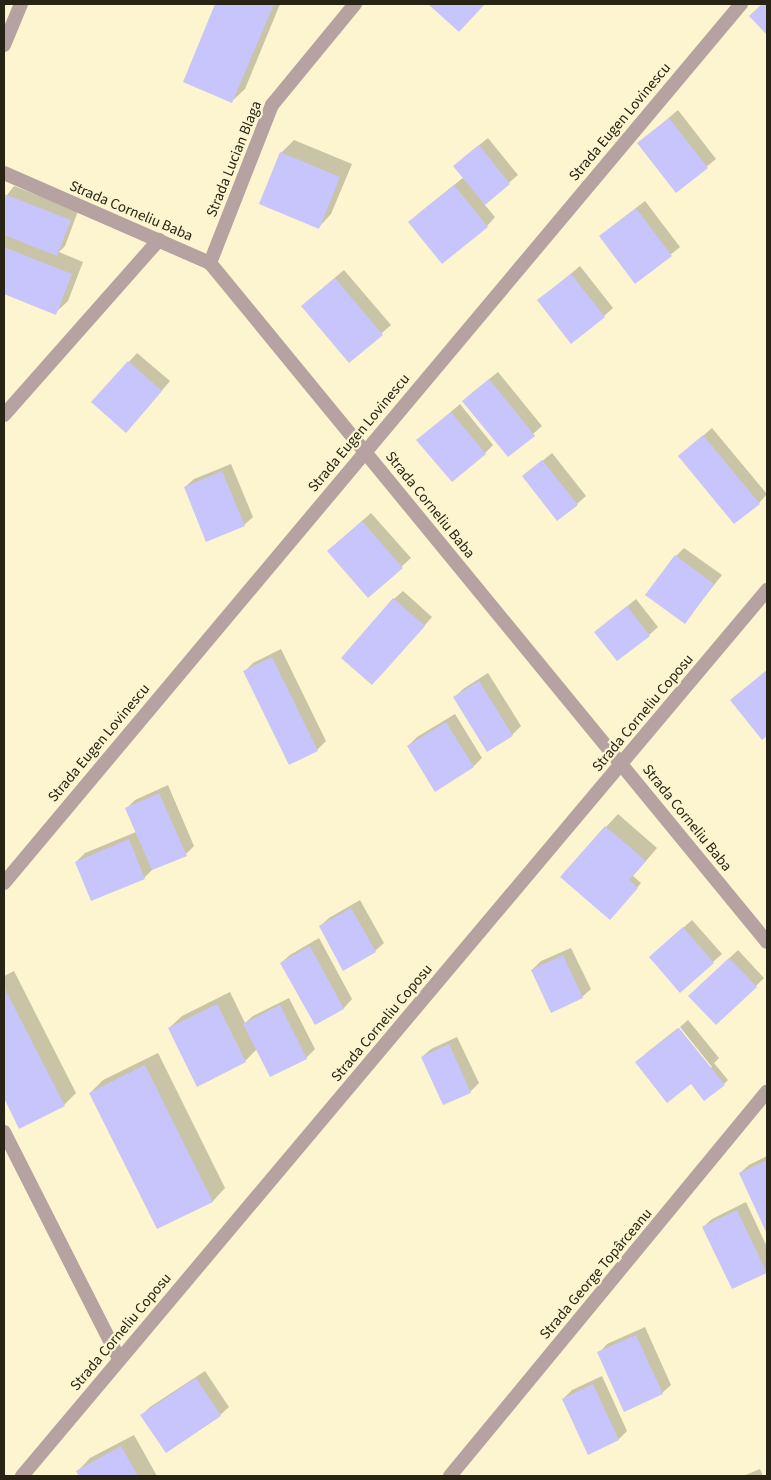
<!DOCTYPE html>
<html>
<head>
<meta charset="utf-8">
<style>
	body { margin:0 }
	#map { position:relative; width:771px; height:1480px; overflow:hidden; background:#fcf5d0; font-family:"Source Sans 3",sans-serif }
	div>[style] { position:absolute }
	.shadow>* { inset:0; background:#0003 }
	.building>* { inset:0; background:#c7c5fb }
	.minor>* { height:14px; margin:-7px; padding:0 7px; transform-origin:7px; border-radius:7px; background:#b5a2a1 }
	.tertiary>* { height:14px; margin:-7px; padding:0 7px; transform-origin:7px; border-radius:7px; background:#b5a2a1 }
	span { translate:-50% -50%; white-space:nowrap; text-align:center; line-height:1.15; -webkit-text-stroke:4.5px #fcf5d0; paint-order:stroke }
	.street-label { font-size:15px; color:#272416 }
	.frame { position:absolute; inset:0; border:5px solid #272416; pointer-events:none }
</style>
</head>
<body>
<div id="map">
	<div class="shadow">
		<div style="clip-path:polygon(216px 4px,280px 4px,245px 89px,232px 101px,184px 82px)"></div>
		<div style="clip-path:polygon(430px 4px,484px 4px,459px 30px)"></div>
		<div style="clip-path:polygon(678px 110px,716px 159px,676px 191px,639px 143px)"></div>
		<div style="clip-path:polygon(488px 138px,518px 175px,484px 204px,495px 217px,487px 226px,418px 214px,464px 177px,463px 158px)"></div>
		<div style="clip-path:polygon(294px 140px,352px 164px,331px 214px,319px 227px,281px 153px)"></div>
		<div style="clip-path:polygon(14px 186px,78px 211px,65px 246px,59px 252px,83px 262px,68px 301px,55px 313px,4px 293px,4px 199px)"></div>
		<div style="clip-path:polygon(645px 201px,680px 247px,635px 283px,600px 236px)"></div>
		<div style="clip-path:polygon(580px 266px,613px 308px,604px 316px,539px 300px)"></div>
		<div style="clip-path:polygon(344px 270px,391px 325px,349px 362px,311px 298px)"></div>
		<div style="clip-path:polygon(137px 353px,170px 381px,135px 422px,93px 402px)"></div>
		<div style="clip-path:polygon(498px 372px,542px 426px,508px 456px,472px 393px)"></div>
		<div style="clip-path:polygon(460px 404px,493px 445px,485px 453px,418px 440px)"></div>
		<div style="clip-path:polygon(712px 428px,767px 494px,759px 503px,680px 456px)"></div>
		<div style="clip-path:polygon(552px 453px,586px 496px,577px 504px,524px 476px)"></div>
		<div style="clip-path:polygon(231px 464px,253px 517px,244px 525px,185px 487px,194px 479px)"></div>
		<div style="clip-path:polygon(371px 513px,411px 558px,368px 597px,328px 551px)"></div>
		<div style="clip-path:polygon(684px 548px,722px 575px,684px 623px,676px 556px)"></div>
		<div style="clip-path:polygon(403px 591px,432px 617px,381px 675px,394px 599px)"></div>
		<div style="clip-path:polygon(636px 599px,658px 627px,649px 635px,596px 632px)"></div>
		<div style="clip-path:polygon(281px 649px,326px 741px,317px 750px,245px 671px,253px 663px)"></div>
		<div style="clip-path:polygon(767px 670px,767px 734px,762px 738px,732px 700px)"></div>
		<div style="clip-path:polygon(488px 673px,521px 726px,512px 735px,488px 750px,455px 697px,463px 689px)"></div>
		<div style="clip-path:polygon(455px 714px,482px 758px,474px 766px,408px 746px,417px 737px)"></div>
		<div style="clip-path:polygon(168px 785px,194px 846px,186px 854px,153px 869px,144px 878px,76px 862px,85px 853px,136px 832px,126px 809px,135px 800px)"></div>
		<div style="clip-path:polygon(618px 814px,657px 848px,633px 876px,641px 883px,614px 915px,606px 827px)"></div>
		<div style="clip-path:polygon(360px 900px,384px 943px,375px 951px,320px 926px,329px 918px)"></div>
		<div style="clip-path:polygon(692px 920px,722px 954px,680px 991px,659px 949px)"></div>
		<div style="clip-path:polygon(319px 938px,352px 999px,344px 1008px,315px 1023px,281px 963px,290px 955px)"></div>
		<div style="clip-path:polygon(571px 948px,591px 989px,582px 997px,532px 970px,541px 961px)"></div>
		<div style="clip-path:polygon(738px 950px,764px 978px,756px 986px,699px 987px)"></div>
		<div style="clip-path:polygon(14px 971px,76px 1093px,64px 1105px,20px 1127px,4px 1096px,4px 976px)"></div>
		<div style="clip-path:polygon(230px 992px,245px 1023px,253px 1016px,289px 998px,315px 1049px,306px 1058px,257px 1049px,245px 1061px,169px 1028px,182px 1016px)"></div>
		<div style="clip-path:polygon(688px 1020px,719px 1058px,714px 1063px,728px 1080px,724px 1084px,691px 1082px,645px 1054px,678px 1028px,710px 1068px,712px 1067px,680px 1027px)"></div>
		<div style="clip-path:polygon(457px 1037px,479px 1083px,470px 1092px,422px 1057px,431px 1049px)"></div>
		<div style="clip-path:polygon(158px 1053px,225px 1188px,213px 1201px,158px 1227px,90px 1093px,103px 1080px)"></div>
		<div style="clip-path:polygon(767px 1156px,767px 1231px,740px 1173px,749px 1165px)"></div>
		<div style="clip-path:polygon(746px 1202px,767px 1247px,766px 1272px,703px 1227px,712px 1219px)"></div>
		<div style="clip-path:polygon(645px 1327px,671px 1385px,662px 1393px,599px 1353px,607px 1344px)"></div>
		<div style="clip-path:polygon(205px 1371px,229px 1407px,220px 1415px,166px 1451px,142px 1415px,150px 1407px)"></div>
		<div style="clip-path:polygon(602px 1376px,627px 1431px,619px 1439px,563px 1399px,572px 1390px)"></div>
		<div style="clip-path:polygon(134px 1435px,157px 1476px,81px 1476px,78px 1471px,90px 1458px)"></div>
		<div style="clip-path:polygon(760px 1469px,763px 1476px,743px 1476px)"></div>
	</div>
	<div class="building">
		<div style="clip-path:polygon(215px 4px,274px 4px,232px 103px,183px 82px)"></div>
		<div style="clip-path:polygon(428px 4px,485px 4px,459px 32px)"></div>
		<div style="clip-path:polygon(762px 4px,767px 4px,767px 35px,749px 16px)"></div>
		<div style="clip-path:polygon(669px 118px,708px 168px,676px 193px,637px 143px)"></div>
		<div style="clip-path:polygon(479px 145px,510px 184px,485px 205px,453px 166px)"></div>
		<div style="clip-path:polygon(280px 152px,340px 177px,319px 229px,259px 204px)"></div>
		<div style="clip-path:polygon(454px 185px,488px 227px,442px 264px,408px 222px)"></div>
		<div style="clip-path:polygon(4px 194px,71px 220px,57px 256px,4px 235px)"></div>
		<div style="clip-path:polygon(636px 208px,672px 256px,635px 284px,599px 236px)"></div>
		<div style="clip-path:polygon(4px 247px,72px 274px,56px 315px,4px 294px)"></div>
		<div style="clip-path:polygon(571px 274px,605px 317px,571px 344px,537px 300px)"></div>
		<div style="clip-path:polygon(335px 278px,383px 335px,349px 363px,301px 306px)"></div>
		<div style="clip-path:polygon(128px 361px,162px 391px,126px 433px,91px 402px)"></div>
		<div style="clip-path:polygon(489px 379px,535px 436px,508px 457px,462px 401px)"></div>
		<div style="clip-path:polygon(451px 412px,486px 454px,452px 482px,416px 440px)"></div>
		<div style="clip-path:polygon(703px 435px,760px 504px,734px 524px,678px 456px)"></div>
		<div style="clip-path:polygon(542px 460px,578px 505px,557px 521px,522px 476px)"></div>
		<div style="clip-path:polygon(222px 471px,245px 526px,206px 542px,184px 487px)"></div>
		<div style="clip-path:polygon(362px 521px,403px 568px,368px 598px,327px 551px)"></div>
		<div style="clip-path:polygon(675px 555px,714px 584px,685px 624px,645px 595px)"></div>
		<div style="clip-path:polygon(393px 598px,425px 626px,372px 685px,341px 658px)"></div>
		<div style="clip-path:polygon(627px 606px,650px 636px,617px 661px,594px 632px)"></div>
		<div style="clip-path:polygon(272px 657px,318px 751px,289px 765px,243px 671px)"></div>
		<div style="clip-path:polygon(767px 670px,767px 736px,762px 740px,730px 700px)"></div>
		<div style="clip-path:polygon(479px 681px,513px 736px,487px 752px,453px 697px)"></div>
		<div style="clip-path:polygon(446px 722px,474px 767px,435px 792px,407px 746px)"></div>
		<div style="clip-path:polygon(159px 793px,187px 856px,152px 870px,125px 808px)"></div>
		<div style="clip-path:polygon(605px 826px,646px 861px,629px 880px,638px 888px,610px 920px,560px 877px)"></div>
		<div style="clip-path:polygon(129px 839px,145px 879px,91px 901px,75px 862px)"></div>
		<div style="clip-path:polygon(351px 908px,376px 952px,343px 971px,319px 926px)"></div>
		<div style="clip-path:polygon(683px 927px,714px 963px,680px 993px,649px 957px)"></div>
		<div style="clip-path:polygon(310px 946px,344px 1009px,315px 1025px,280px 963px)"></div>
		<div style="clip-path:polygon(563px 955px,583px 998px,551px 1013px,531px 970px)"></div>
		<div style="clip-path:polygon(729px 958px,757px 987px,716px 1025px,688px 996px)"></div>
		<div style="clip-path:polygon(4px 987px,65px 1106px,19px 1129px,4px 1098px)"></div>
		<div style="clip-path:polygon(217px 1004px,246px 1062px,197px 1087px,168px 1028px)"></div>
		<div style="clip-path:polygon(280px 1005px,307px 1059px,270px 1077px,243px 1024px)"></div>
		<div style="clip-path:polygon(679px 1028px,725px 1085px,704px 1101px,691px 1084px,667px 1103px,635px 1062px)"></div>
		<div style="clip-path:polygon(449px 1044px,471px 1093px,443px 1105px,421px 1057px)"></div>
		<div style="clip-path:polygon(145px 1065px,213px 1202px,157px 1229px,89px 1093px)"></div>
		<div style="clip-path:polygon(767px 1160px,767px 1234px,739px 1173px)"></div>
		<div style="clip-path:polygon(737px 1210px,767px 1273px,732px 1289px,702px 1227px)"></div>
		<div style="clip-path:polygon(636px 1335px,663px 1394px,624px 1412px,597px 1352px)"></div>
		<div style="clip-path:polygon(196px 1378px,221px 1416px,166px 1453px,140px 1415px)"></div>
		<div style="clip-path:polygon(593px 1384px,619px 1440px,588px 1455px,562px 1399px)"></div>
		<div style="clip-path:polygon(121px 1446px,138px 1476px,79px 1476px,76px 1471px)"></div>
	</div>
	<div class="minor">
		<div style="left:4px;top:173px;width:225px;rotate:23.6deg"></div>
		<div style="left:210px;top:263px;width:878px;rotate:50.64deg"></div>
		<div style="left:210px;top:263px;width:170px;rotate:-68.6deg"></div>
		<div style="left:272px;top:105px;width:131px;rotate:-50.6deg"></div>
		<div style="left:4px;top:415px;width:234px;rotate:-48.5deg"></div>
		<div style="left:4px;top:883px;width:1147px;rotate:-50.02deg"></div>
		<div style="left:4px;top:1132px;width:254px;rotate:63.1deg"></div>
		<div style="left:22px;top:1476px;width:1158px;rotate:-49.94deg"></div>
		<div style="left:450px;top:1476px;width:498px;rotate:-50.5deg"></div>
	</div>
	<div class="tertiary">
		<div style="left:4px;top:45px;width:44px;rotate:-67.5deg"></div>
	</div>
	<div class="street-label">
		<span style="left:620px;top:122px;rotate:-50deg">Strada Eugen Lovinescu</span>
		<span style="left:234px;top:159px;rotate:-68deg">Strada Lucian Blaga</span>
		<span style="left:131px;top:211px;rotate:23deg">Strada Corneliu Baba</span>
		<span style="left:359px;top:433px;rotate:-50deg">Strada Eugen Lovinescu</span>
		<span style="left:430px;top:505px;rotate:51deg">Strada Corneliu Baba</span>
		<span style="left:643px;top:713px;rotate:-50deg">Strada Corneliu Coposu</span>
		<span style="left:99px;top:743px;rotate:-50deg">Strada Eugen Lovinescu</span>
		<span style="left:687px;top:818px;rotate:51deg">Strada Corneliu Baba</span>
		<span style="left:382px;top:1023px;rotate:-50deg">Strada Corneliu Coposu</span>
		<span style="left:596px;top:1274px;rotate:-50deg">Strada George Topârceanu</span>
		<span style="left:121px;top:1332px;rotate:-50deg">Strada Corneliu Coposu</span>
	</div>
	<div class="frame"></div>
</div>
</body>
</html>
